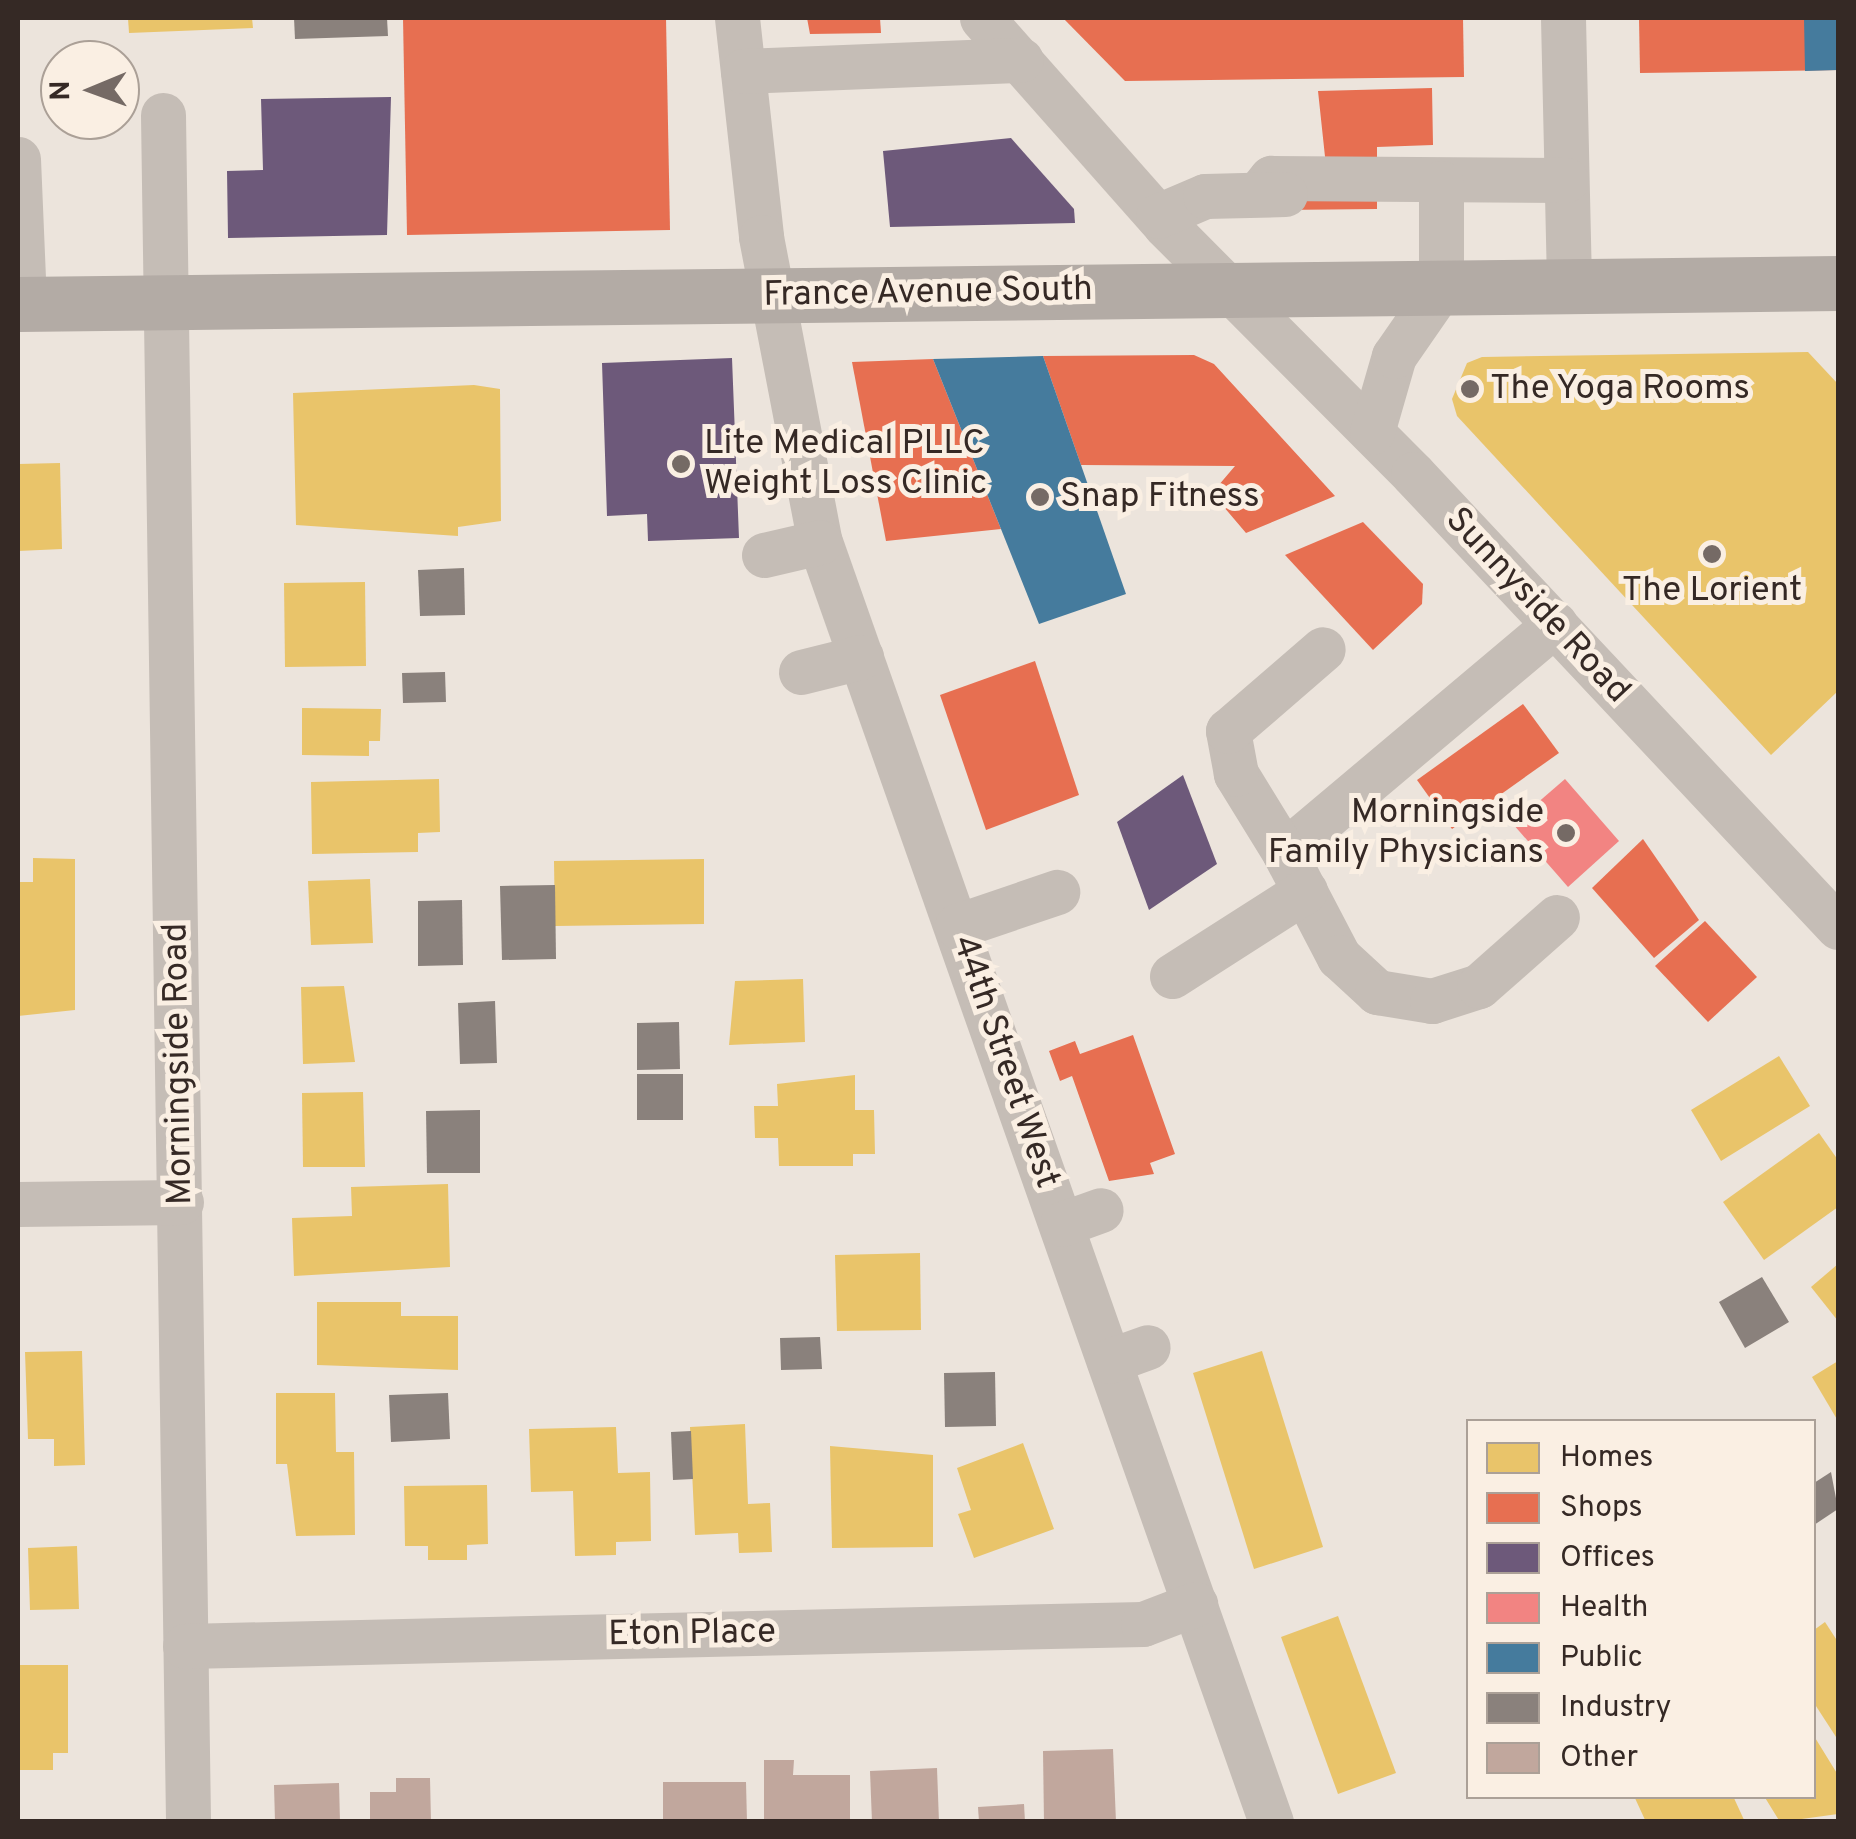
<!DOCTYPE html>
<html>
<head>
<meta charset="utf-8">
<style>
	body { margin:0 }
	#map { position:relative; width:1856px; height:1839px; overflow:hidden; background:#ece4dc; font-family:Overpass,sans-serif }
	div>[style] { position:absolute }
	.homes>* { inset:0; background:#e9c46a }
	.shops>* { inset:0; background:#e76f51 }
	.offices>* { inset:0; background:#6d597a }
	.health>* { inset:0; background:#f28482 }
	.public>* { inset:0; background:#457b9d }
	.industry>* { inset:0; background:#8a817c }
	.building>* { inset:0; background:#c1a79d }
	.minor>* { height:45px; margin:-22.5px; padding:0 22.5px; transform-origin:22.5px; border-radius:22.5px; background:#c5bdb6 }
	.major>* { height:55px; margin:-27.5px; padding:0 27.5px; transform-origin:27.5px; border-radius:27.5px; background:#b3aba5 }
	.dots>* { width:28px; height:28px; translate:-50% -50%; box-sizing:border-box; border:5px solid #faefe3; border-radius:50% }
	span { translate:-50% -50%; white-space:nowrap; text-align:center; line-height:1.15; -webkit-text-stroke:10px #faefe3; paint-order:stroke }
	.street-label { font-size:35px; color:#352925 }
	.poi-label { font-size:35px; color:#352925 }
	.left { translate:0 -50%; text-align:left }
	.right { translate:-100% -50%; text-align:right }
	.frame { position:absolute; inset:0; border:20px solid #352925; pointer-events:none }
	.legend { position:absolute; left:1466px; top:1419px; width:350px; height:380px; box-sizing:border-box; background:#faefe3; border:2px solid #aba097; margin:0; padding:12px 18px; list-style:none; font-size:30px; color:#352925 }
	.legend li { display:flex; align-items:center; gap:20px; height:50px }
	.legend b { width:50px; border:2px solid #aba097 }
	.north { position:absolute; left:40px; top:40px; width:100px; height:100px; box-sizing:border-box; background:#faefe3; border:2px solid #aba097; border-radius:50%; rotate:269deg; font-size:28px; font-weight:700; line-height:40px; text-align:center; color:#352925 }
	.north::after { content:''; display:block; margin:auto; width:35px; height:45px; background:#756a65; clip-path:polygon(50% 0,100% 100%,50% 72%,0 100%) }
</style>
</head>
<body>
<div id="map">
	<div class="homes">
		<div style="clip-path:polygon(128px 18px,252px 18px,253px 28px,129px 33px)"></div>
		<div style="clip-path:polygon(1808px 352px,1838px 384px,1838px 691px,1771px 755px,1457px 416px,1452px 399px,1467px 363px,1482px 357px)"></div>
		<div style="clip-path:polygon(474px 385px,500px 389px,501px 521px,458px 527px,458px 536px,296px 525px,293px 393px)"></div>
		<div style="clip-path:polygon(60px 463px,62px 549px,18px 551px,18px 464px)"></div>
		<div style="clip-path:polygon(365px 582px,366px 666px,285px 667px,284px 583px)"></div>
		<div style="clip-path:polygon(302px 708px,381px 709px,380px 741px,369px 741px,369px 756px,302px 755px)"></div>
		<div style="clip-path:polygon(439px 779px,440px 832px,418px 833px,418px 852px,312px 854px,311px 782px)"></div>
		<div style="clip-path:polygon(33px 858px,75px 859px,75px 1010px,18px 1016px,18px 882px,33px 882px)"></div>
		<div style="clip-path:polygon(704px 859px,704px 924px,555px 926px,554px 861px)"></div>
		<div style="clip-path:polygon(370px 879px,373px 943px,311px 945px,308px 881px)"></div>
		<div style="clip-path:polygon(803px 979px,805px 1042px,729px 1045px,735px 981px)"></div>
		<div style="clip-path:polygon(344px 986px,355px 1062px,303px 1064px,301px 987px)"></div>
		<div style="clip-path:polygon(1779px 1056px,1810px 1106px,1721px 1161px,1691px 1110px)"></div>
		<div style="clip-path:polygon(855px 1075px,855px 1110px,874px 1110px,875px 1154px,853px 1154px,853px 1166px,779px 1166px,778px 1138px,755px 1138px,754px 1106px,778px 1106px,777px 1084px)"></div>
		<div style="clip-path:polygon(363px 1092px,365px 1167px,303px 1167px,302px 1093px)"></div>
		<div style="clip-path:polygon(1819px 1133px,1838px 1160px,1838px 1207px,1764px 1260px,1723px 1202px)"></div>
		<div style="clip-path:polygon(448px 1184px,450px 1267px,294px 1276px,292px 1218px,352px 1216px,351px 1187px)"></div>
		<div style="clip-path:polygon(920px 1253px,921px 1330px,837px 1331px,835px 1255px)"></div>
		<div style="clip-path:polygon(1838px 1264px,1838px 1321px,1811px 1287px)"></div>
		<div style="clip-path:polygon(317px 1302px,401px 1302px,401px 1316px,458px 1316px,458px 1370px,317px 1365px)"></div>
		<div style="clip-path:polygon(82px 1351px,85px 1465px,54px 1466px,54px 1439px,28px 1439px,25px 1352px)"></div>
		<div style="clip-path:polygon(1262px 1351px,1323px 1547px,1254px 1569px,1193px 1373px)"></div>
		<div style="clip-path:polygon(1838px 1361px,1838px 1421px,1812px 1377px)"></div>
		<div style="clip-path:polygon(276px 1393px,335px 1393px,336px 1452px,354px 1452px,355px 1535px,296px 1536px,287px 1464px,276px 1464px)"></div>
		<div style="clip-path:polygon(745px 1424px,748px 1504px,770px 1503px,772px 1552px,739px 1553px,738px 1533px,695px 1535px,690px 1427px)"></div>
		<div style="clip-path:polygon(616px 1427px,618px 1473px,650px 1472px,651px 1541px,616px 1542px,616px 1555px,575px 1556px,573px 1491px,531px 1492px,529px 1429px)"></div>
		<div style="clip-path:polygon(1023px 1443px,1054px 1529px,974px 1558px,958px 1514px,971px 1510px,957px 1468px)"></div>
		<div style="clip-path:polygon(830px 1446px,933px 1455px,933px 1547px,832px 1548px)"></div>
		<div style="clip-path:polygon(487px 1485px,488px 1544px,467px 1545px,467px 1560px,428px 1560px,428px 1546px,405px 1546px,404px 1486px)"></div>
		<div style="clip-path:polygon(77px 1546px,79px 1609px,30px 1610px,28px 1548px)"></div>
		<div style="clip-path:polygon(1338px 1616px,1396px 1773px,1338px 1794px,1281px 1637px)"></div>
		<div style="clip-path:polygon(1825px 1622px,1838px 1642px,1838px 1740px,1814px 1703px,1814px 1630px)"></div>
		<div style="clip-path:polygon(18px 1665px,68px 1665px,68px 1753px,53px 1753px,53px 1770px,18px 1770px)"></div>
		<div style="clip-path:polygon(1814px 1736px,1838px 1775px,1838px 1814px,1780px 1822px,1764px 1796px,1814px 1796px)"></div>
		<div style="clip-path:polygon(1634px 1796px,1733px 1796px,1745px 1822px,1646px 1822px)"></div>
	</div>
	<div class="shops">
		<div style="clip-path:polygon(403px 18px,666px 18px,670px 230px,407px 235px)"></div>
		<div style="clip-path:polygon(807px 18px,880px 18px,881px 33px,810px 34px)"></div>
		<div style="clip-path:polygon(1063px 18px,1463px 18px,1464px 77px,1125px 81px)"></div>
		<div style="clip-path:polygon(1639px 18px,1838px 18px,1838px 70px,1640px 73px)"></div>
		<div style="clip-path:polygon(1432px 88px,1433px 145px,1377px 147px,1377px 209px,1279px 210px,1326px 166px,1318px 91px)"></div>
		<div style="clip-path:polygon(1194px 355px,1214px 364px,1335px 496px,1246px 533px,1212px 493px,1235px 466px,1081px 465px,1043px 356px)"></div>
		<div style="clip-path:polygon(933px 359px,1001px 529px,886px 541px,852px 362px)"></div>
		<div style="clip-path:polygon(1363px 522px,1423px 584px,1422px 604px,1373px 650px,1285px 555px)"></div>
		<div style="clip-path:polygon(1035px 661px,1079px 795px,986px 830px,940px 695px)"></div>
		<div style="clip-path:polygon(1523px 704px,1559px 753px,1452px 829px,1417px 780px)"></div>
		<div style="clip-path:polygon(1643px 839px,1699px 920px,1654px 958px,1592px 888px)"></div>
		<div style="clip-path:polygon(1705px 921px,1757px 977px,1708px 1022px,1655px 966px)"></div>
		<div style="clip-path:polygon(1133px 1035px,1175px 1154px,1150px 1163px,1154px 1174px,1109px 1181px,1072px 1076px,1060px 1081px,1049px 1051px,1075px 1041px,1080px 1054px)"></div>
	</div>
	<div class="offices">
		<div style="clip-path:polygon(391px 97px,387px 235px,228px 238px,227px 171px,263px 170px,261px 99px)"></div>
		<div style="clip-path:polygon(1011px 138px,1074px 209px,1075px 223px,890px 227px,883px 151px)"></div>
		<div style="clip-path:polygon(732px 358px,739px 538px,648px 541px,647px 514px,607px 516px,602px 363px)"></div>
		<div style="clip-path:polygon(1183px 775px,1217px 864px,1149px 910px,1117px 822px)"></div>
	</div>
	<div class="health">
		<div style="clip-path:polygon(1565px 779px,1619px 841px,1568px 887px,1513px 824px)"></div>
	</div>
	<div class="public">
		<div style="clip-path:polygon(1804px 18px,1838px 18px,1838px 70px,1805px 71px)"></div>
		<div style="clip-path:polygon(1043px 356px,1126px 594px,1039px 624px,933px 359px)"></div>
	</div>
	<div class="industry">
		<div style="clip-path:polygon(294px 18px,387px 18px,388px 36px,295px 39px)"></div>
		<div style="clip-path:polygon(464px 568px,465px 615px,420px 616px,418px 570px)"></div>
		<div style="clip-path:polygon(445px 672px,446px 702px,403px 703px,402px 673px)"></div>
		<div style="clip-path:polygon(555px 885px,556px 959px,502px 960px,500px 886px)"></div>
		<div style="clip-path:polygon(462px 900px,463px 965px,418px 966px,418px 901px)"></div>
		<div style="clip-path:polygon(495px 1001px,497px 1063px,460px 1064px,458px 1003px)"></div>
		<div style="clip-path:polygon(679px 1022px,680px 1069px,637px 1070px,637px 1023px)"></div>
		<div style="clip-path:polygon(637px 1074px,683px 1074px,683px 1120px,637px 1120px)"></div>
		<div style="clip-path:polygon(480px 1110px,480px 1173px,427px 1173px,426px 1111px)"></div>
		<div style="clip-path:polygon(1762px 1277px,1789px 1322px,1745px 1348px,1719px 1302px)"></div>
		<div style="clip-path:polygon(820px 1337px,822px 1369px,781px 1370px,780px 1338px)"></div>
		<div style="clip-path:polygon(995px 1372px,996px 1426px,945px 1427px,944px 1373px)"></div>
		<div style="clip-path:polygon(448px 1393px,450px 1439px,391px 1442px,389px 1395px)"></div>
		<div style="clip-path:polygon(691px 1431px,693px 1479px,673px 1480px,671px 1432px)"></div>
		<div style="clip-path:polygon(1831px 1472px,1838px 1509px,1814px 1525px,1814px 1483px)"></div>
	</div>
	<div class="building">
		<div style="clip-path:polygon(1113px 1749px,1116px 1822px,1044px 1822px,1043px 1751px)"></div>
		<div style="clip-path:polygon(764px 1760px,794px 1760px,793px 1775px,850px 1775px,850px 1822px,764px 1822px)"></div>
		<div style="clip-path:polygon(937px 1768px,939px 1822px,872px 1822px,870px 1771px)"></div>
		<div style="clip-path:polygon(396px 1778px,430px 1778px,431px 1822px,370px 1822px,370px 1792px,396px 1792px)"></div>
		<div style="clip-path:polygon(663px 1782px,746px 1782px,747px 1822px,663px 1822px)"></div>
		<div style="clip-path:polygon(339px 1783px,340px 1822px,275px 1822px,274px 1785px)"></div>
		<div style="clip-path:polygon(1024px 1804px,1025px 1822px,979px 1822px,978px 1807px)"></div>
	</div>
	<div class="minor">
		<div style="left:737px;top:18px;width:220px;rotate:83.7deg"></div>
		<div style="left:761px;top:237px;width:311px;rotate:79.1deg"></div>
		<div style="left:820px;top:542px;width:1357px;rotate:70.59deg"></div>
		<div style="left:982px;top:18px;width:276px;rotate:48.5deg"></div>
		<div style="left:1165px;top:225px;width:351px;rotate:45.1deg"></div>
		<div style="left:1413px;top:474px;width:621px;rotate:46.83deg"></div>
		<div style="left:1563px;top:18px;width:269px;rotate:88.7deg"></div>
		<div style="left:743px;top:71px;width:278px;rotate:-2.3deg"></div>
		<div style="left:163px;top:115px;width:1707px;rotate:89.16deg"></div>
		<div style="left:18px;top:159px;width:145px;rotate:87.6deg"></div>
		<div style="left:1258px;top:194px;width:21px;rotate:-51deg"></div>
		<div style="left:1271px;top:178px;width:295px;rotate:0.4deg"></div>
		<div style="left:1158px;top:216px;width:51px;rotate:-23.1deg"></div>
		<div style="left:1205px;top:196px;width:80px;rotate:-1.4deg"></div>
		<div style="left:1372px;top:432px;width:79px;rotate:-73.9deg"></div>
		<div style="left:1394px;top:356px;width:83px;rotate:-55.3deg"></div>
		<div style="left:1441px;top:288px;width:105px;rotate:-90deg"></div>
		<div style="left:764px;top:555px;width:57px;rotate:-13.1deg"></div>
		<div style="left:1555px;top:624px;width:354px;rotate:139.9deg"></div>
		<div style="left:1284px;top:852px;width:119px;rotate:62.4deg"></div>
		<div style="left:1339px;top:957px;width:52px;rotate:42.6deg"></div>
		<div style="left:1377px;top:992px;width:56px;rotate:9.3deg"></div>
		<div style="left:1432px;top:1001px;width:49px;rotate:-17.7deg"></div>
		<div style="left:1479px;top:986px;width:104px;rotate:-41.5deg"></div>
		<div style="left:801px;top:672px;width:62px;rotate:-14deg"></div>
		<div style="left:1284px;top:852px;width:92px;rotate:-121.6deg"></div>
		<div style="left:1236px;top:774px;width:44px;rotate:-100.5deg"></div>
		<div style="left:1228px;top:731px;width:125px;rotate:-40.8deg"></div>
		<div style="left:957px;top:926px;width:106px;rotate:-18.8deg"></div>
		<div style="left:1172px;top:976px;width:158px;rotate:-32.6deg"></div>
		<div style="left:18px;top:1204px;width:163px;rotate:-0.7deg"></div>
		<div style="left:1062px;top:1224px;width:41px;rotate:-19.7deg"></div>
		<div style="left:1109px;top:1361px;width:41px;rotate:-19.7deg"></div>
		<div style="left:185px;top:1646px;width:958px;rotate:-1.32deg"></div>
		<div style="left:1143px;top:1624px;width:56px;rotate:-21deg"></div>
	</div>
	<div class="major">
		<div style="left:18px;top:304px;width:1820px;rotate:-0.66deg"></div>
	</div>
	<div class="dots">
		<div style="left:1470px;top:389px;background:#756a65"></div>
		<div style="left:681px;top:464px;background:#756a65"></div>
		<div style="left:1040px;top:497px;background:#756a65"></div>
		<div style="left:1712px;top:554px;background:#756a65"></div>
		<div style="left:1566px;top:833px;background:#756a65"></div>
	</div>
	<div class="street-label">
		<span style="left:928px;top:293px;rotate:-1deg">France Avenue South</span>
		<span style="left:1537px;top:606px;rotate:47deg">Sunnyside Road</span>
		<span style="left:1005px;top:1062px;rotate:71deg">44th Street West</span>
		<span style="left:179px;top:1064px;rotate:-91deg">Morningside Road</span>
		<span style="left:692px;top:1634px;rotate:-1deg">Eton Place</span>
	</div>
	<div class="poi-label">
		<span class="left" style="left:1490px;top:389px">The Yoga Rooms</span>
		<span class="left" style="left:704px;top:464px">Lite Medical PLLC<br>Weight Loss Clinic</span>
		<span class="left" style="left:1060px;top:497px">Snap Fitness</span>
		<span style="left:1712px;top:591px">The Lorient</span>
		<span class="right" style="left:1544px;top:833px">Morningside<br>Family Physicians</span>
	</div>
	<div class="frame"></div>
	<ul class="legend">
	<li><b style="height:28px;background:#e9c46a"></b>Homes</li>
	<li><b style="height:28px;background:#e76f51"></b>Shops</li>
	<li><b style="height:28px;background:#6d597a"></b>Offices</li>
	<li><b style="height:28px;background:#f28482"></b>Health</li>
	<li><b style="height:28px;background:#457b9d"></b>Public</li>
	<li><b style="height:28px;background:#8a817c"></b>Industry</li>
	<li><b style="height:28px;background:#c1a79d"></b>Other</li>
	</ul>
	<div class="north">N</div>
</div>
</body>
</html>
